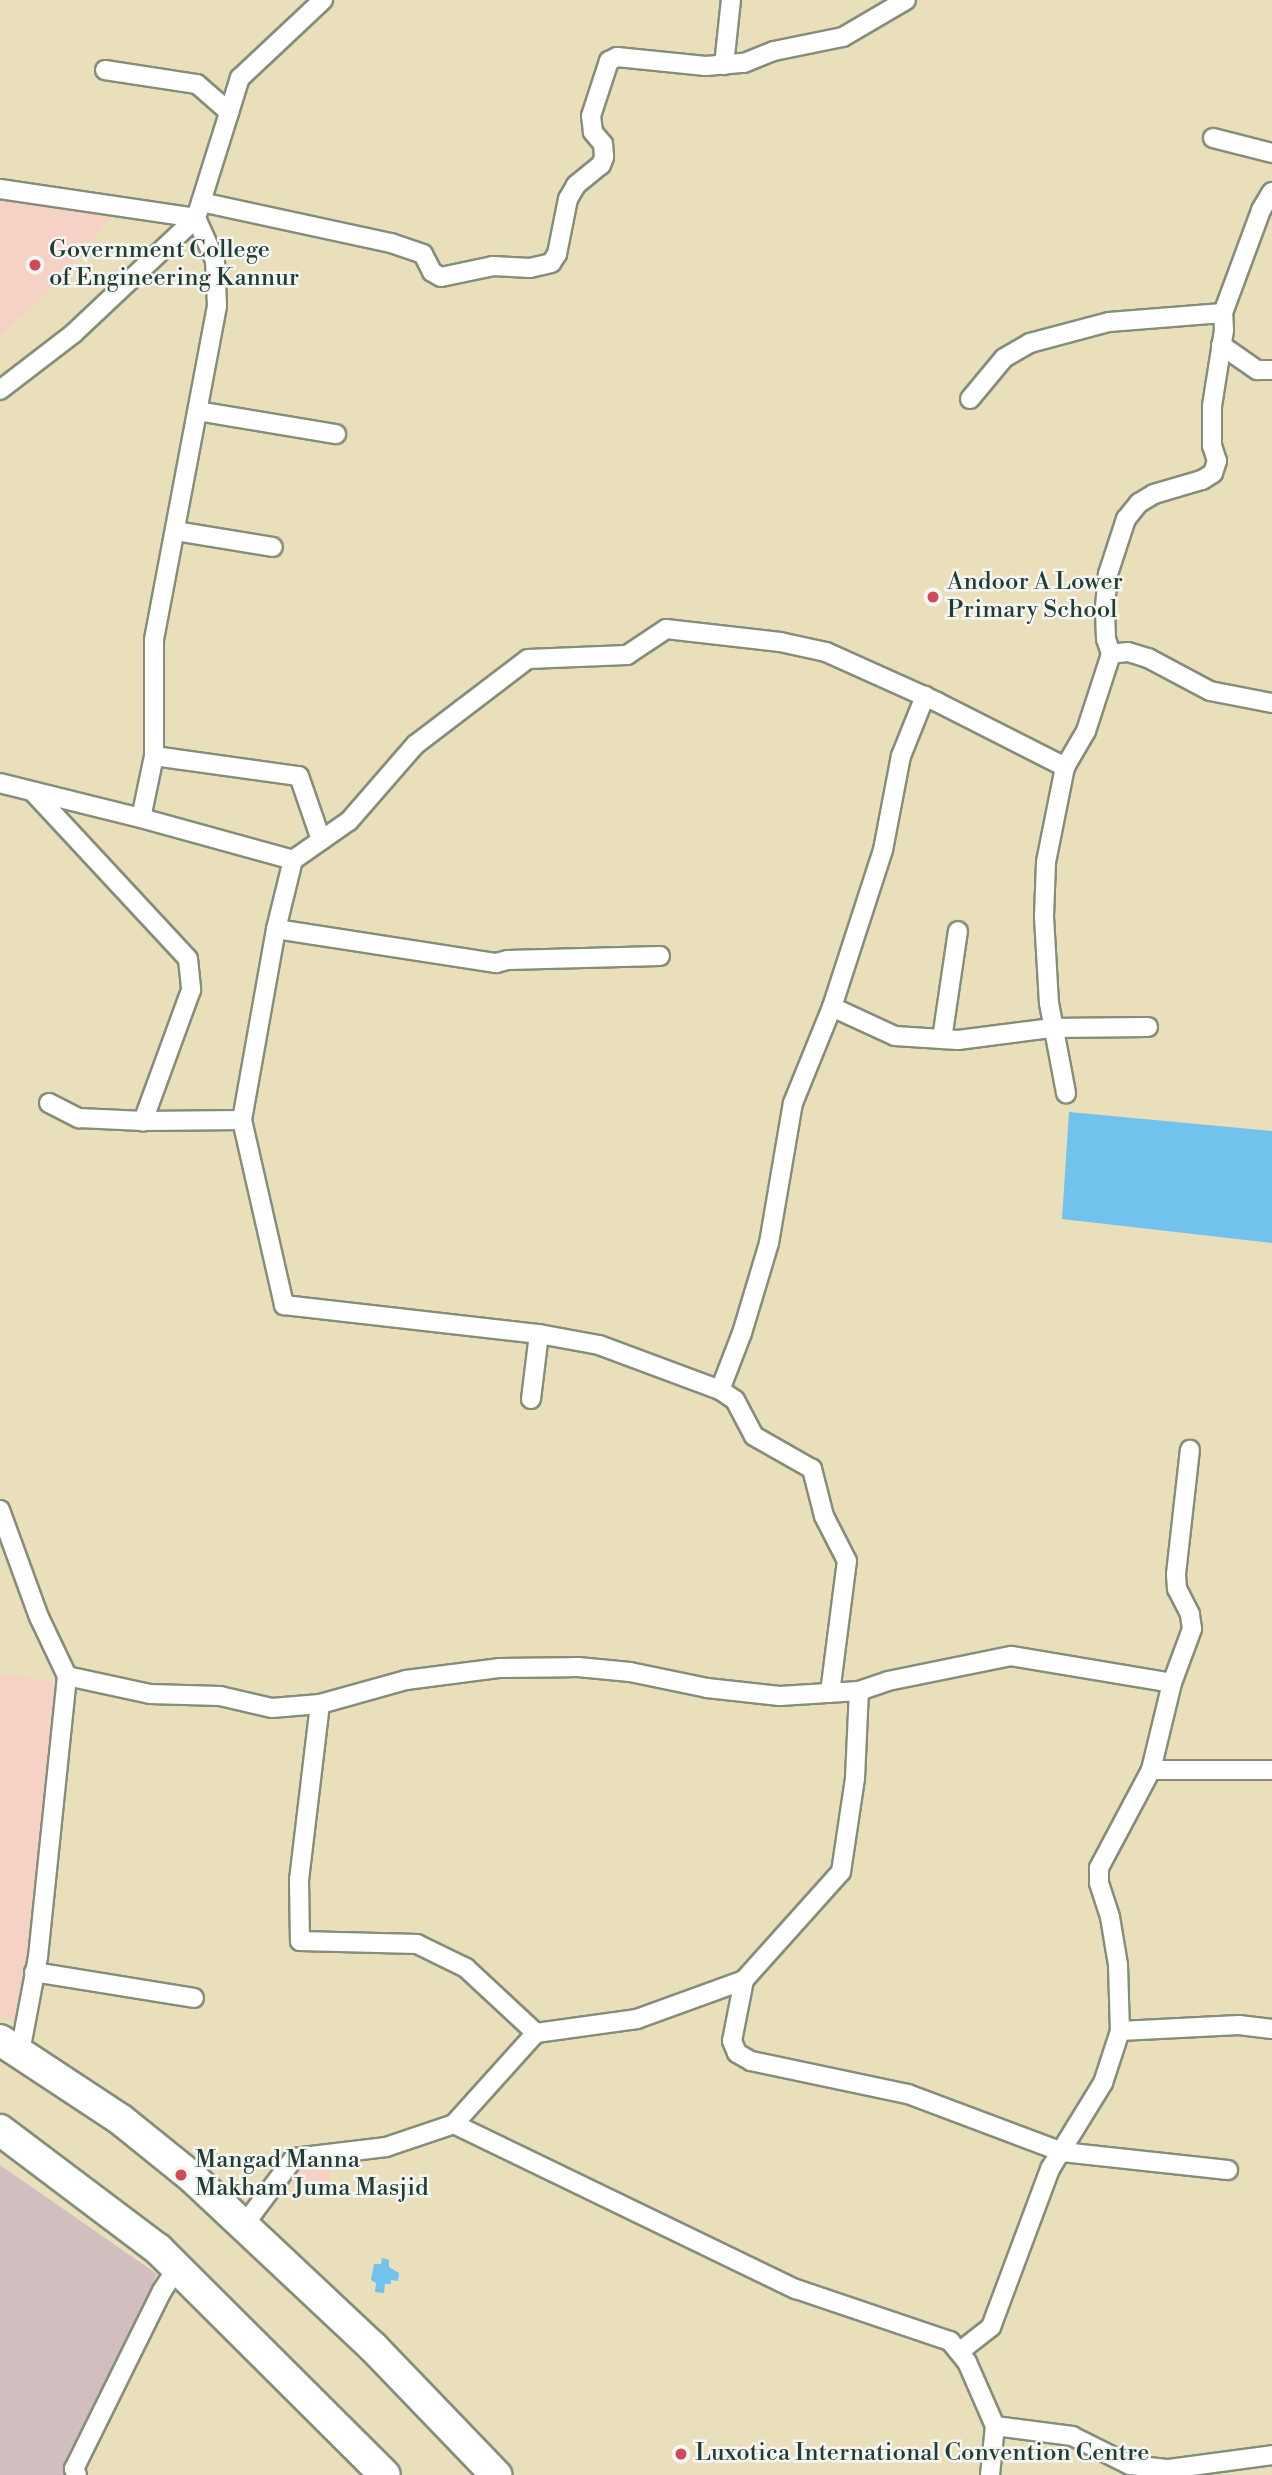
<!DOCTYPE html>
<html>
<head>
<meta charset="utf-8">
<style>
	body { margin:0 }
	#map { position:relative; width:1272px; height:2475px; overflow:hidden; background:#eadfbb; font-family:"Libre Bodoni",serif }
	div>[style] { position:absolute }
	.built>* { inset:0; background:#f6d1c5 }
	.industrial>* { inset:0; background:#d1bfbf }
	.water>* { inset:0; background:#71c2ec }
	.roads { filter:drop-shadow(2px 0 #848e78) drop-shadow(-2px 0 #848e78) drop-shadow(0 2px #848e78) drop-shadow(0 -2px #848e78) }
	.minor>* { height:18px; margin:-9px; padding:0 9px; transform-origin:9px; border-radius:9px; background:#fff }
	.trunk>* { height:30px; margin:-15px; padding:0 15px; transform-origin:15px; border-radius:15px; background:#fff }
	.dots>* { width:19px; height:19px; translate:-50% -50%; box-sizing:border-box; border:4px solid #f6f6f2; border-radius:50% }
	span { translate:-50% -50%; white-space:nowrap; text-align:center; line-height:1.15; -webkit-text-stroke:5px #f6f6f2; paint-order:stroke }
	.poi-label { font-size:24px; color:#1f3d34 }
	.left { translate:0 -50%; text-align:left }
</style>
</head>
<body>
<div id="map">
	<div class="built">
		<div style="clip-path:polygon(0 201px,122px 203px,59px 281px,0 336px)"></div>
		<div style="clip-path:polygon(0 1674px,56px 1682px,53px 1765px,38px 1856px,31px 1946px,14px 2020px,0 2016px)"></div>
		<div style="clip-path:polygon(331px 2165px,327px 2191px,290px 2184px,294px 2166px)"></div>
	</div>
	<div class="industrial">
		<div style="clip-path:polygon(0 2165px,157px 2274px,65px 2470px,67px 2475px,0 2475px)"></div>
	</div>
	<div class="water">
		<div style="clip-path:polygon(1069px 1112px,1272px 1131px,1272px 1243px,1062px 1219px)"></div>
		<div style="clip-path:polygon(382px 2258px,389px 2260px,389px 2267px,399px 2273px,398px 2281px,391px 2280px,391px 2284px,385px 2284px,384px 2293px,375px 2292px,376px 2283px,371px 2280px,374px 2264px,381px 2264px)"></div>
	</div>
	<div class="roads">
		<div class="minor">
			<div style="left:724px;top:65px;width:65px;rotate:-83.9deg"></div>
			<div style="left:105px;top:70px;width:93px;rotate:8.7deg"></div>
			<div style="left:197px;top:84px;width:43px;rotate:41.2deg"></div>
			<div style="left:1213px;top:138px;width:61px;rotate:14.3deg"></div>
			<div style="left:0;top:189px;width:198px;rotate:8.4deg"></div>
			<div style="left:196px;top:218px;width:46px;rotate:65.7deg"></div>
			<div style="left:215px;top:260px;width:46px;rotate:87.5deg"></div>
			<div style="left:217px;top:306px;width:340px;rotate:100.7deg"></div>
			<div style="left:154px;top:640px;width:116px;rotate:90deg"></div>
			<div style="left:154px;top:756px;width:63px;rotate:101.8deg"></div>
			<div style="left:141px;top:818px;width:145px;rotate:-166.1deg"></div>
			<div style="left:201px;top:202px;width:194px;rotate:12.2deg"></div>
			<div style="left:391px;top:243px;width:34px;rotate:19deg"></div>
			<div style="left:423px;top:254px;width:20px;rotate:63deg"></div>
			<div style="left:432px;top:272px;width:10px;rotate:29deg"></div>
			<div style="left:441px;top:277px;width:53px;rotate:-11.9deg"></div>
			<div style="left:493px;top:266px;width:37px;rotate:3deg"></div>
			<div style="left:530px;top:268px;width:22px;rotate:-13deg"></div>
			<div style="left:551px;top:263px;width:11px;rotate:-56deg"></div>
			<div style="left:557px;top:254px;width:56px;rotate:-78.7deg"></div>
			<div style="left:568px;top:199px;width:16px;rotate:-60deg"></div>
			<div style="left:576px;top:185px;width:32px;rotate:-39deg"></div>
			<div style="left:601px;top:165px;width:9px;rotate:-69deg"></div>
			<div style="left:604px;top:157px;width:13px;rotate:-94deg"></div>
			<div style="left:603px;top:144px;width:16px;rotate:-130deg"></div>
			<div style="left:593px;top:132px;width:16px;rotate:-97deg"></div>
			<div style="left:591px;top:116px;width:58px;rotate:-71.9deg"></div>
			<div style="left:609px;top:61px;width:9px;rotate:-27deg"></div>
			<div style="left:617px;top:57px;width:89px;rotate:5.8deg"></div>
			<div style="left:706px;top:66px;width:38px;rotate:-5deg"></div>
			<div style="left:744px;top:63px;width:32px;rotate:-22deg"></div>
			<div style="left:774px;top:51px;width:70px;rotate:-11.5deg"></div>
			<div style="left:843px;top:37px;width:73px;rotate:-30.4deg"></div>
			<div style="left:1221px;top:345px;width:44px;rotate:34.8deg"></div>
			<div style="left:1257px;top:370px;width:15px"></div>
			<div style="left:0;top:390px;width:93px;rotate:-37.6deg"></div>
			<div style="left:74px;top:333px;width:168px;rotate:-43.3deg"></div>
			<div style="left:196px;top:218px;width:147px;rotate:-72.6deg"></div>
			<div style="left:240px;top:78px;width:114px;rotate:-43.2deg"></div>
			<div style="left:970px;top:399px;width:53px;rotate:-50.3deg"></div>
			<div style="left:1004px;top:358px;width:30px;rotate:-30deg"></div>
			<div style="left:1030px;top:343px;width:82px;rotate:-14.9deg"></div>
			<div style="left:1109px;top:322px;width:114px;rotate:-4.5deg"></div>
			<div style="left:198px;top:411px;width:140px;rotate:9.5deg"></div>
			<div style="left:176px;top:531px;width:98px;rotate:9.4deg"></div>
			<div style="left:1111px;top:654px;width:16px;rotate:-108deg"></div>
			<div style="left:1106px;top:639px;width:32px;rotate:-92deg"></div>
			<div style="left:1105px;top:607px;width:33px;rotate:-85deg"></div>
			<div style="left:1108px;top:574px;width:58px;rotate:-71.9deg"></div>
			<div style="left:1126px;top:519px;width:21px;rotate:-51deg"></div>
			<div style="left:1139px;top:503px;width:17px;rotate:-31deg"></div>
			<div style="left:1154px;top:494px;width:50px;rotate:-16.3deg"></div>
			<div style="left:1202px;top:480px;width:13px;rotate:-32deg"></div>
			<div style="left:1213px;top:473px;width:13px;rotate:-72deg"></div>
			<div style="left:1217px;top:461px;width:16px;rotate:-108deg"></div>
			<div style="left:1212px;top:446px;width:40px;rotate:-90deg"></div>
			<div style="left:1212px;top:406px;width:77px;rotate:-81deg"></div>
			<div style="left:1224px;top:330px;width:17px;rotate:-93deg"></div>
			<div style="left:1223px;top:313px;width:110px;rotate:-69.7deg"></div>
			<div style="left:1261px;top:210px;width:21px;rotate:-59deg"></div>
			<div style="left:154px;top:756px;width:146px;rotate:7.9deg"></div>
			<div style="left:299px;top:776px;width:68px;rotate:71deg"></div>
			<div style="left:1065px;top:767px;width:97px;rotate:101.3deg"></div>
			<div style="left:1046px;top:862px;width:55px;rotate:92.1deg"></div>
			<div style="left:1044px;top:917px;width:86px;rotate:86.7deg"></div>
			<div style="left:1049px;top:1003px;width:92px;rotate:79.3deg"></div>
			<div style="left:34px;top:793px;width:226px;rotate:47.1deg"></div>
			<div style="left:188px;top:959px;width:31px;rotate:84deg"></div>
			<div style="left:191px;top:990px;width:140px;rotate:110.1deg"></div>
			<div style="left:143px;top:1121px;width:99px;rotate:-0.6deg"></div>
			<div style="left:242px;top:1120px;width:194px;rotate:-79.9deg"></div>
			<div style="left:276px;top:929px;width:71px;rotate:-76.2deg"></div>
			<div style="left:141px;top:818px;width:158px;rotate:15.4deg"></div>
			<div style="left:293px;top:860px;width:68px;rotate:-34.9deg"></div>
			<div style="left:349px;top:821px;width:101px;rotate:-49deg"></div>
			<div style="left:415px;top:745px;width:142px;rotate:-37.3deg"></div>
			<div style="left:528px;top:659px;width:99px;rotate:-2.3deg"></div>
			<div style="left:627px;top:655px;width:47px;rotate:-33.7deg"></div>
			<div style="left:666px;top:629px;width:115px;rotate:6.5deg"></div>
			<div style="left:780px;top:642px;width:47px;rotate:12.3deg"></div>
			<div style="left:826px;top:652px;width:122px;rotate:24.2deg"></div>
			<div style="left:937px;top:702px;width:144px;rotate:26.9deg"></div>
			<div style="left:1065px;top:767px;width:42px;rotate:-59.7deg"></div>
			<div style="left:1086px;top:731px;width:81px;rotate:-72deg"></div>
			<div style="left:1111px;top:654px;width:17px;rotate:-7deg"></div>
			<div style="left:1128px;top:652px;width:21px;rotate:17deg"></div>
			<div style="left:1148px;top:658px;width:70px;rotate:28deg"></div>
			<div style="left:1210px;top:691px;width:63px;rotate:11deg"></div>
			<div style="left:276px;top:929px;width:223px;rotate:8.8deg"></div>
			<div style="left:496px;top:963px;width:12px;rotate:-14deg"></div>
			<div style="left:508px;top:960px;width:152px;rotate:-1.5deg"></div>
			<div style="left:832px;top:1007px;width:69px;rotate:24.7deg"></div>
			<div style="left:895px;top:1036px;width:63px;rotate:3.6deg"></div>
			<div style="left:958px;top:1040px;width:95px;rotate:-7.3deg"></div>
			<div style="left:1052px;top:1028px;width:96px;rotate:-0.6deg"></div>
			<div style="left:942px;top:1039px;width:109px;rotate:-81.6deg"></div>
			<div style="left:49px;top:1103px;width:34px;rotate:27deg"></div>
			<div style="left:79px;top:1118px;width:64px;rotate:2.7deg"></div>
			<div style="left:242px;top:1120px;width:190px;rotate:77.2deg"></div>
			<div style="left:284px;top:1305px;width:257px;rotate:6.5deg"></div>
			<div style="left:531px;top:1399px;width:65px;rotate:-83deg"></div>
			<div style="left:539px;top:1334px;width:61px;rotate:10.4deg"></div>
			<div style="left:599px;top:1345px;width:129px;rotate:20.4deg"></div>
			<div style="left:0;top:1510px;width:114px;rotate:70deg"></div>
			<div style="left:39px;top:1617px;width:65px;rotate:64.6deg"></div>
			<div style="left:67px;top:1676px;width:85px;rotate:12.2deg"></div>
			<div style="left:150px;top:1694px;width:70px;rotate:1.6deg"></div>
			<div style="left:220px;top:1696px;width:53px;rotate:13deg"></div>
			<div style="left:272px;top:1708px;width:48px;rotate:-4.8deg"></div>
			<div style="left:320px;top:1704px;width:89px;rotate:-15.6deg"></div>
			<div style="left:406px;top:1680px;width:95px;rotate:-7.3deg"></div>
			<div style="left:500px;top:1668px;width:78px;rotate:-0.7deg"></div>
			<div style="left:578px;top:1667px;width:52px;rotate:5.5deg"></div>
			<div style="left:630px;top:1672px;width:79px;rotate:11.7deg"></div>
			<div style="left:707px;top:1688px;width:73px;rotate:6.3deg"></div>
			<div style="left:780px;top:1696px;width:79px;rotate:-3.6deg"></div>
			<div style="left:1172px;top:1683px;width:58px;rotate:-69.7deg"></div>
			<div style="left:1192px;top:1629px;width:15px;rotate:-98deg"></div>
			<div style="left:1190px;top:1614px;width:28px;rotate:-117deg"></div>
			<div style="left:1177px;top:1589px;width:15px;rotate:-94deg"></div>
			<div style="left:1176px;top:1574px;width:125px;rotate:-83.6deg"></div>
			<div style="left:830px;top:1693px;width:133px;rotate:-82.7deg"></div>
			<div style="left:847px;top:1561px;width:51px;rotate:-117.1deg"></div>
			<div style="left:824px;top:1516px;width:49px;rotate:-104.3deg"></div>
			<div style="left:812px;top:1469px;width:67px;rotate:-150.4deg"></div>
			<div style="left:754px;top:1436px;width:41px;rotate:-117.8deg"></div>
			<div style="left:735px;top:1400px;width:18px;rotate:-146deg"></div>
			<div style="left:720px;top:1390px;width:61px;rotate:-68.9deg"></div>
			<div style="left:742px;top:1333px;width:94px;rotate:-73.3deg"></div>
			<div style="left:769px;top:1243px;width:142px;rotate:-80.3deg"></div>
			<div style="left:793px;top:1103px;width:104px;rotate:-67.9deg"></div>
			<div style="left:832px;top:1007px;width:165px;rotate:-72deg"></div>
			<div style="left:883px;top:850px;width:96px;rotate:-79.2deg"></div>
			<div style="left:901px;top:756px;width:65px;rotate:-68.2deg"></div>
			<div style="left:320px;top:1704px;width:176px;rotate:96.8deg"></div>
			<div style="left:299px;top:1879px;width:62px;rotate:89.1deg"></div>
			<div style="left:300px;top:1941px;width:117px;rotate:1.5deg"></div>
			<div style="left:417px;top:1944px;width:55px;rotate:26.1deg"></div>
			<div style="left:466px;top:1968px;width:96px;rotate:42.9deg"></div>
			<div style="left:1151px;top:1770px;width:111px;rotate:118deg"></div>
			<div style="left:1099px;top:1868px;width:15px;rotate:90deg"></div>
			<div style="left:1099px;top:1883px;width:36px;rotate:72deg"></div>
			<div style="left:1110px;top:1917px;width:49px;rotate:80.5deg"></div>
			<div style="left:1118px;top:1965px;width:66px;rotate:88.3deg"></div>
			<div style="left:1120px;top:2031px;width:119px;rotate:-2.9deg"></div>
			<div style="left:1239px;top:2025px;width:33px;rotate:7deg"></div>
			<div style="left:34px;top:1972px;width:162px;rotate:9.2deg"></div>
			<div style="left:744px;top:1980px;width:62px;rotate:101.1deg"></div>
			<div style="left:732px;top:2041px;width:13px;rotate:67deg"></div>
			<div style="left:737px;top:2053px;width:16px;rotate:30deg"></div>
			<div style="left:751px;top:2061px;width:160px;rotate:11.9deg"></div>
			<div style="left:908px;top:2094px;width:165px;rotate:20.6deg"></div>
			<div style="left:1062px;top:2152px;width:167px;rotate:6.2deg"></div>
			<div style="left:20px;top:2052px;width:97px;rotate:-79.3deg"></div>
			<div style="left:38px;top:1957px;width:282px;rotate:-84.1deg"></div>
			<div style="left:454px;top:2124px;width:380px;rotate:25.8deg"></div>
			<div style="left:796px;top:2289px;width:163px;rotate:18.7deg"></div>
			<div style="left:950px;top:2341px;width:27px;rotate:51deg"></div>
			<div style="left:967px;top:2362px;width:70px;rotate:66.4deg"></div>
			<div style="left:244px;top:2225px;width:84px;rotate:-53.3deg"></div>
			<div style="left:294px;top:2158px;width:93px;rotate:-6.8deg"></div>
			<div style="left:386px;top:2147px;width:72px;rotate:-18.7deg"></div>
			<div style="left:454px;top:2124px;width:122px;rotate:-48deg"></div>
			<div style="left:536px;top:2033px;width:102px;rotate:-7.9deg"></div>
			<div style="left:637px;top:2019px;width:114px;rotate:-20deg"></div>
			<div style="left:744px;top:1980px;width:145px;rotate:-48.1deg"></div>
			<div style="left:841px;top:1872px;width:95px;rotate:-81.5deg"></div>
			<div style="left:855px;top:1778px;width:87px;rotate:-87.4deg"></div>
			<div style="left:859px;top:1691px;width:31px;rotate:-19deg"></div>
			<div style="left:888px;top:1681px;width:126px;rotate:-11.5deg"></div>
			<div style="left:1011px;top:1656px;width:163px;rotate:9.5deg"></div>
			<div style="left:1172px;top:1683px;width:89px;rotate:103.6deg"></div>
			<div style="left:1151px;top:1770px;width:121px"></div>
			<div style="left:959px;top:2352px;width:41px;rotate:-38deg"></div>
			<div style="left:991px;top:2327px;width:169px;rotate:-69.5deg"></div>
			<div style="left:1050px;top:2169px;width:101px;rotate:-58.4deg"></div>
			<div style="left:1103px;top:2083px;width:55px;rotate:-71.9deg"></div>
			<div style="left:77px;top:2475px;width:7px;rotate:-117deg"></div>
			<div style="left:74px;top:2469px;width:199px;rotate:-63.7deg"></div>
			<div style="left:162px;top:2291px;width:27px;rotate:-57deg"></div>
			<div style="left:990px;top:2475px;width:49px;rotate:-84.2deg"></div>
			<div style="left:995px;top:2426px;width:78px;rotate:7.4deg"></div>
			<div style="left:1072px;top:2436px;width:65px;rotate:26.6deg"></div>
			<div style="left:1130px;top:2465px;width:39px;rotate:6deg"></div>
			<div style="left:1169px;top:2469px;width:104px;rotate:-7.7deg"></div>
		</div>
		<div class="trunk">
			<div style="left:0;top:2040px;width:144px;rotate:33.4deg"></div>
			<div style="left:120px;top:2119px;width:94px;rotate:38.9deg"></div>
			<div style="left:193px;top:2178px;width:247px;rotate:43.2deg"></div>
			<div style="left:373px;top:2347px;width:178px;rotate:46.1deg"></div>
			<div style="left:0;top:2130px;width:198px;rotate:37deg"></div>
			<div style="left:158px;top:2249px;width:320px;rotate:44.9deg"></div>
		</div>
	</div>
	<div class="dots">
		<div style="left:35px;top:265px;background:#d1495b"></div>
		<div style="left:933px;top:597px;background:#d1495b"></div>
		<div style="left:181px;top:2175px;background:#d1495b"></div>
		<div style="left:681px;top:2454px;background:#d1495b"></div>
	</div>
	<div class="poi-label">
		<span class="left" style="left:49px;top:265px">Government College<br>of Engineering Kannur</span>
		<span class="left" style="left:947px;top:597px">Andoor A Lower<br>Primary School</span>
		<span class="left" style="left:195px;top:2175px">Mangad Manna<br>Makham Juma Masjid</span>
		<span class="left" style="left:695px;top:2454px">Luxotica International Convention Centre</span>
	</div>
</div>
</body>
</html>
